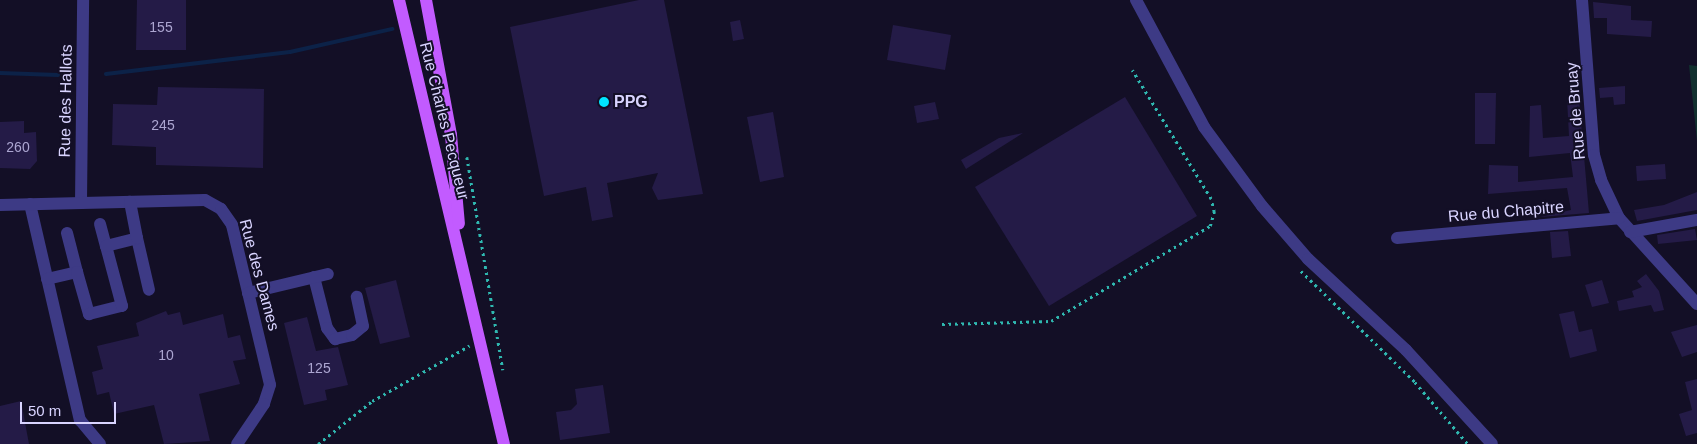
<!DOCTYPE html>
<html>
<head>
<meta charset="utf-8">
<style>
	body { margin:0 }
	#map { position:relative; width:1697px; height:444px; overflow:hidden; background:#130f26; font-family:Helvetica,sans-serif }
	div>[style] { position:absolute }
	.green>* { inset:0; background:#12302f }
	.stream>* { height:4px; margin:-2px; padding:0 2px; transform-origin:2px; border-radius:2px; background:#0c2248 }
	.building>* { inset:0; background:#241b47 }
	.path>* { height:2.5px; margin-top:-1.25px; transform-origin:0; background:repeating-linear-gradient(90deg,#2fb8b0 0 2.5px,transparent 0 6.5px) }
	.minor>* { height:12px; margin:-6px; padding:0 6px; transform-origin:6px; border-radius:6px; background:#3d3a85 }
	.major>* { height:12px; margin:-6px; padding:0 6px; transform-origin:6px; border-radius:6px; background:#c25bff }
	.dots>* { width:14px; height:14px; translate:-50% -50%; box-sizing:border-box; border:2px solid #130f26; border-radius:50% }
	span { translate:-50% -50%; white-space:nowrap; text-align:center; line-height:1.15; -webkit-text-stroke:4px #130f26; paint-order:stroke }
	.number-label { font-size:14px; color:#aca6d1 }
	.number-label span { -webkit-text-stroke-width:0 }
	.street-label { font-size:16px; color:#d9d4ff }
	.poi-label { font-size:16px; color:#d9d4ff; font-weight:700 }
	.left { translate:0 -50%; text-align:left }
	.scale { position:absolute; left:20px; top:402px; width:96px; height:22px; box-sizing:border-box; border:2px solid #d9d4ff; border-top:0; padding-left:6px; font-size:15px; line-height:18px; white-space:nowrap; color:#d9d4ff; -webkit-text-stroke:4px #130f26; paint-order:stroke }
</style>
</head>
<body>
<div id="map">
	<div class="green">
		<div style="clip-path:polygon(1689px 65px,1697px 66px,1697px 141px)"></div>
	</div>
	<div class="stream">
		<div style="left:0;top:73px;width:58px;rotate:2deg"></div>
		<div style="left:106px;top:74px;width:185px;rotate:-6.8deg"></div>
		<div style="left:290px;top:52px;width:105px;rotate:-12.7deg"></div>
	</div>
	<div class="building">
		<div style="clip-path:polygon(137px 0,186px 0,186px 50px,136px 50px)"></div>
		<div style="clip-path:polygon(639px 0,664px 0,703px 194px,658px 200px,652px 188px,658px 173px,607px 183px,613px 217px,592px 221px,586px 187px,544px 196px,510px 27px)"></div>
		<div style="clip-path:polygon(1593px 2px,1631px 6px,1631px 20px,1652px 21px,1651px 37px,1607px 34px,1607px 18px,1594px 18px)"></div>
		<div style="clip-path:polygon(740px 20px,744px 39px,733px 41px,730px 22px)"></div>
		<div style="clip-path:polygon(893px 25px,951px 35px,945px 70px,887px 60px)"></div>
		<div style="clip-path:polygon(1625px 86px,1625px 104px,1614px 105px,1613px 97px,1600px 98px,1599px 88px)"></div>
		<div style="clip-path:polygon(158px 87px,264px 89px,263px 168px,156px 165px,156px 147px,112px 145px,113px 104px,157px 105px)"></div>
		<div style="clip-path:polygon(1475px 93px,1496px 93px,1495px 144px,1475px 144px)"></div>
		<div style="clip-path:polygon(1125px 97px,1197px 216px,1049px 306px,975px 187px)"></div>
		<div style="clip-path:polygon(1567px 99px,1579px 99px,1589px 213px,1540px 217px,1571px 210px,1567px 188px,1488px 194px,1489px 165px,1518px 166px,1518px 182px,1573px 177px,1570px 153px,1529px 157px,1530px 106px,1541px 105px,1543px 138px,1569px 136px)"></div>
		<div style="clip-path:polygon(935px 102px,939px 119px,917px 123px,914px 106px)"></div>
		<div style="clip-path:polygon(773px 112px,784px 177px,760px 182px,747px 117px)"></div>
		<div style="clip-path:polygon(24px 121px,24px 133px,36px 132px,37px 161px,30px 169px,0 168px,0 122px)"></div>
		<div style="clip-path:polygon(1023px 133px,966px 169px,961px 160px,999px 138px)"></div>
		<div style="clip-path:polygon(1665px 164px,1666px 179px,1637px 181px,1636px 166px)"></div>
		<div style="clip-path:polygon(1697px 192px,1697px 210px,1637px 221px,1634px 210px,1664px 205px)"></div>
		<div style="clip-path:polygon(1695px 229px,1697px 240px,1658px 244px,1657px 235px)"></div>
		<div style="clip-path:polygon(1568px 231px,1571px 256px,1552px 258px,1550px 232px)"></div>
		<div style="clip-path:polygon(1646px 274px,1659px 291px,1664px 310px,1654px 312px,1651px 305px,1619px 311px,1617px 301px,1634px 297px,1632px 291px,1642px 287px,1637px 281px)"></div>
		<div style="clip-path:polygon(396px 280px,410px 337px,380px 344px,365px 288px)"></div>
		<div style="clip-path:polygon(1602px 280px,1609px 303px,1592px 307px,1585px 285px)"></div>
		<div style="clip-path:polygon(166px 311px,168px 315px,180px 312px,183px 325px,223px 314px,228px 338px,240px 335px,246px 359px,233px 361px,240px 384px,199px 394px,210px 441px,164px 444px,154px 405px,114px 414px,109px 392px,97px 395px,92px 372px,103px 369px,97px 346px,139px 336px,136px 323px)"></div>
		<div style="clip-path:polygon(1574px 311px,1579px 332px,1592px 329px,1597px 351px,1570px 358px,1559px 314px)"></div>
		<div style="clip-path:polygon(307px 317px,316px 351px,338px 347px,348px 385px,325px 390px,327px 400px,304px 405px,284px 323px)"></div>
		<div style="clip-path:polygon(1697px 325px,1697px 352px,1682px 357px,1671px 332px)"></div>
		<div style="clip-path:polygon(1697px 379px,1697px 433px,1686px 436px,1679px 414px,1692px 410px,1685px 382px)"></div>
		<div style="clip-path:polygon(603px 385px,610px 433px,560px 440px,556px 412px,571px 410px,577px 404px,575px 389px)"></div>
		<div style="clip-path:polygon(21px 401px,29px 444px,0 444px,0 406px)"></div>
	</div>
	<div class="path">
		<div style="left:467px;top:157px;width:216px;rotate:80.4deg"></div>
		<div style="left:1301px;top:271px;width:159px;rotate:44.2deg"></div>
		<div style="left:1415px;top:382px;width:82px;rotate:49.5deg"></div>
		<div style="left:942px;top:324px;width:109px;rotate:-1.6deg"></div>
		<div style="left:1051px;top:321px;width:185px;rotate:-30.9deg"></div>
		<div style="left:1210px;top:226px;width:15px;rotate:-74deg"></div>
		<div style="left:1214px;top:212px;width:13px;rotate:-103deg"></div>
		<div style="left:1211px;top:199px;width:151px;rotate:-121.5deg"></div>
		<div style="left:318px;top:444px;width:69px;rotate:-38.5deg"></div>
		<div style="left:372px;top:401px;width:112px;rotate:-29.6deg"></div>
	</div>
	<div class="minor">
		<div style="left:1136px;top:0;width:144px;rotate:61.8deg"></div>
		<div style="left:1204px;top:127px;width:98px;rotate:53.7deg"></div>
		<div style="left:1262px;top:206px;width:70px;rotate:49deg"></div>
		<div style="left:1308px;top:259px;width:134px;rotate:42.9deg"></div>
		<div style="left:1406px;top:350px;width:127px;rotate:47.5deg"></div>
		<div style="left:1582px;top:0;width:155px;rotate:85.6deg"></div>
		<div style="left:1594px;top:155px;width:26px;rotate:74deg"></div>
		<div style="left:1601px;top:180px;width:42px;rotate:64.7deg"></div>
		<div style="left:1619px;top:218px;width:116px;rotate:47.8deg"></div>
		<div style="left:81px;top:203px;width:203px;rotate:-89.4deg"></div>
		<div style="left:30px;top:204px;width:222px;rotate:77deg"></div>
		<div style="left:80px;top:420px;width:31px;rotate:50deg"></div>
		<div style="left:0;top:205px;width:205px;rotate:-1.4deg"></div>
		<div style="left:205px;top:200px;width:18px;rotate:29deg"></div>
		<div style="left:221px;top:209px;width:19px;rotate:55deg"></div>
		<div style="left:232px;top:225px;width:164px;rotate:76.6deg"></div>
		<div style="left:270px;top:385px;width:20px;rotate:108deg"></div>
		<div style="left:264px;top:404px;width:48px;rotate:124deg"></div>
		<div style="left:100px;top:224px;width:23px;rotate:75deg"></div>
		<div style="left:1630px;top:232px;width:68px;rotate:-10.2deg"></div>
		<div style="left:67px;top:233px;width:40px;rotate:75.6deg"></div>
		<div style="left:137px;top:238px;width:53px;rotate:77deg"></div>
		<div style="left:1397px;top:238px;width:223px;rotate:-5.1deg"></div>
		<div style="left:314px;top:277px;width:53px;rotate:75.7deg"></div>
		<div style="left:327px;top:328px;width:14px;rotate:54deg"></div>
		<div style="left:335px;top:339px;width:17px;rotate:-13deg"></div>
		<div style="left:352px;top:335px;width:14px;rotate:-39deg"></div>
		<div style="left:363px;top:326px;width:30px;rotate:-102deg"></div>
		<div style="left:47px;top:279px;width:31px;rotate:-13deg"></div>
		<div style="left:77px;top:272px;width:44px;rotate:74.1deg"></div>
		<div style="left:89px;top:314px;width:34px;rotate:-14deg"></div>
		<div style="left:122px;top:306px;width:62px;rotate:-104.9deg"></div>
		<div style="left:106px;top:246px;width:32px;rotate:-14deg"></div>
		<div style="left:137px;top:238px;width:37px;rotate:-101deg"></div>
		<div style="left:248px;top:293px;width:82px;rotate:-13.4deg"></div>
	</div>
	<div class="major">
		<div style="left:399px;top:0;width:456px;rotate:76.7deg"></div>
		<div style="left:426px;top:0;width:137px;rotate:79.5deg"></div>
		<div style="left:451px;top:135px;width:89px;rotate:84.9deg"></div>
	</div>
	<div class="dots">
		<div style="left:604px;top:102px;background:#00e5ff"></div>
	</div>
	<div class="number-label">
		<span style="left:161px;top:27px">155</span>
		<span style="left:163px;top:125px">245</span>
		<span style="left:18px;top:147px">260</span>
		<span style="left:166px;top:355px">10</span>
		<span style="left:319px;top:368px">125</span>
	</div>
	<div class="street-label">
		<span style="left:66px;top:101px;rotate:-89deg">Rue des Hallots</span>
		<span style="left:1576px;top:111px;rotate:-95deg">Rue de Bruay</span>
		<span style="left:444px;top:121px;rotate:76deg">Rue Charles Pecqueur</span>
		<span style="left:1506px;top:212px;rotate:-5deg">Rue du Chapitre</span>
		<span style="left:259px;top:275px;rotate:75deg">Rue des Dames</span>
	</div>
	<div class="poi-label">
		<span class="left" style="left:614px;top:102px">PPG</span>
	</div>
	<div class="scale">50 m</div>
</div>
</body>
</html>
